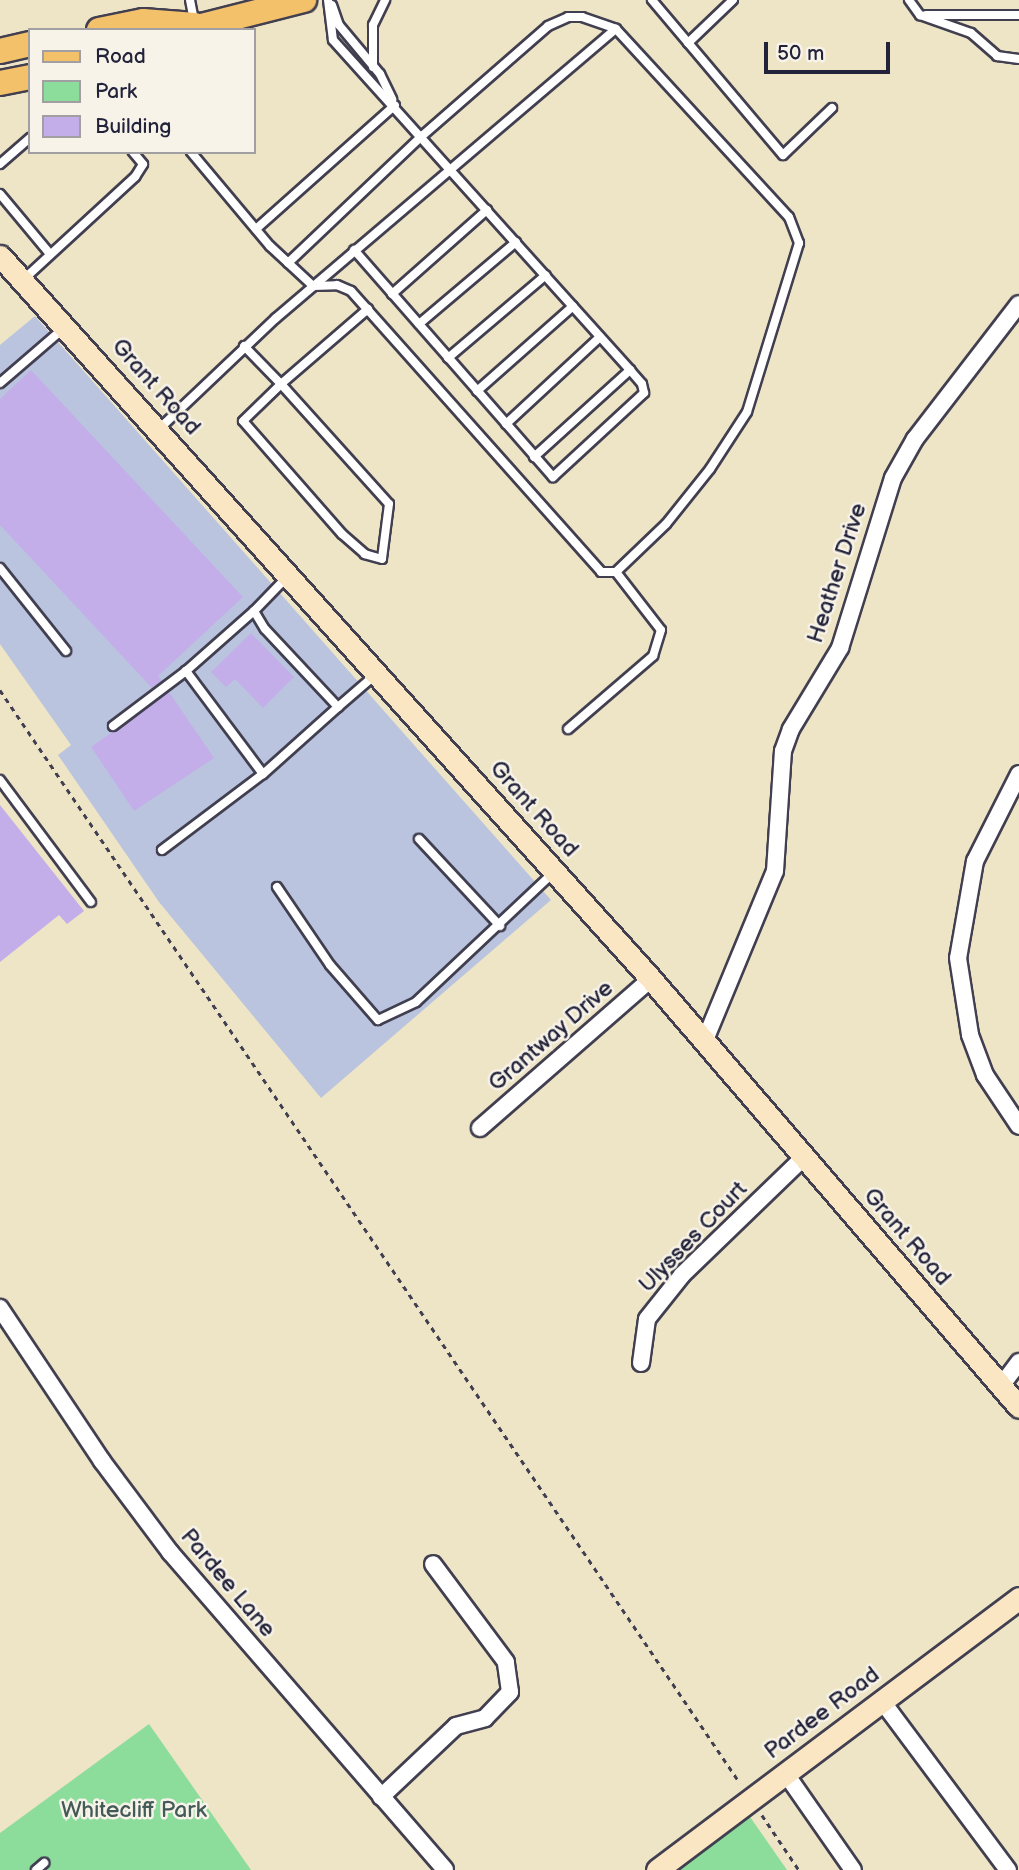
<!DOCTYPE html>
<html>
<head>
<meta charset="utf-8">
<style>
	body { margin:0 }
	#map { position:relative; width:1019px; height:1870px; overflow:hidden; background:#eee4c6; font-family:"Balsamiq Sans",sans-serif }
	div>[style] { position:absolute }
	.industrial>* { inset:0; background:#bac4de }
	.green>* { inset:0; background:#8cdc9c }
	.building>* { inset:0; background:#c3aeea }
	.path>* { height:2.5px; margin-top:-1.25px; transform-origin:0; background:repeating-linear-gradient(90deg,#413f50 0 5px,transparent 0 10px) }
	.roads { filter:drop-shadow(2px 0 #413f50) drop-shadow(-2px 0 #413f50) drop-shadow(0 2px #413f50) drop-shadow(0 -2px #413f50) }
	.lane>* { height:8px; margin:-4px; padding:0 4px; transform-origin:4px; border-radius:4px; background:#fff }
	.street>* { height:16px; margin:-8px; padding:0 8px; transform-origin:8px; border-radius:8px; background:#fff }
	.secondary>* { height:21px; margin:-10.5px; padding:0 10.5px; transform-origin:10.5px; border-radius:10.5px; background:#fbe6c4 }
	.primary>* { height:24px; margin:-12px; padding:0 12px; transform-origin:12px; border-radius:12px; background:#f4c16b }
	span { translate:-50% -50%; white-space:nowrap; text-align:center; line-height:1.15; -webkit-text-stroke:5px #f7f3e8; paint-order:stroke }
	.street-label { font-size:23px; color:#22223b }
	.park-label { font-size:23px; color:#425a58 }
	.legend { position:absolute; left:28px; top:28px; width:228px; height:126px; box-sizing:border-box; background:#f7f3e8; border:2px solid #a29fa3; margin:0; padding:9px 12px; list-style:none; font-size:21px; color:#22223b }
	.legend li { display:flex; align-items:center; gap:14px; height:35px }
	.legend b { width:35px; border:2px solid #a29fa3 }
	.scale { position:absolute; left:764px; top:42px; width:126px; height:32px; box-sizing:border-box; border:4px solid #22223b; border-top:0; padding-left:9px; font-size:21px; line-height:24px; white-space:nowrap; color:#22223b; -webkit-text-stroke:5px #f7f3e8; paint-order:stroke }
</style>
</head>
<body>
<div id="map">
	<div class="industrial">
		<div style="clip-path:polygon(35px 316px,551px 900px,321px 1098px,159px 902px,58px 755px,71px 745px,0 644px,0 345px)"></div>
	</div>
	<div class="green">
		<div style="clip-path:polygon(149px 1724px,251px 1870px,0 1870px,0 1833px)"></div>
		<div style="clip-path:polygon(748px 1814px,787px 1870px,672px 1870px)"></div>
	</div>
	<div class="building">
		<div style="clip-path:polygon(31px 370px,243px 597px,158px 676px,162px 681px,152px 688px,0 525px,0 399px)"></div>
		<div style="clip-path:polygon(251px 633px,294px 677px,263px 708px,235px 679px,226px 687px,211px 672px)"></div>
		<div style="clip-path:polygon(169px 692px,214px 758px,134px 811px,91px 747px)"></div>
		<div style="clip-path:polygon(0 805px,84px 911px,67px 924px,59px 915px,0 962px)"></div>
	</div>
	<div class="path">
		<div style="left:0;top:690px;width:1320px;rotate:55.9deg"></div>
		<div style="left:762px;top:1815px;width:66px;rotate:56.1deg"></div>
	</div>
	<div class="roads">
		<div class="lane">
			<div style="left:190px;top:0;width:21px;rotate:79deg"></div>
			<div style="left:328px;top:0;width:40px;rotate:82.9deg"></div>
			<div style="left:333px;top:40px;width:444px;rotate:48deg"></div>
			<div style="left:630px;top:370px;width:18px;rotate:49deg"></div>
			<div style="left:642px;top:384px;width:9px;rotate:77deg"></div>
			<div style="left:644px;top:393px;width:124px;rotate:137.3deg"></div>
			<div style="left:553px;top:477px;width:302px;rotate:-131.2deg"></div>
			<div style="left:652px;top:0;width:203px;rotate:49.8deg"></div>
			<div style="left:783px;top:155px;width:68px;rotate:-43.8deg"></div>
			<div style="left:909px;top:0;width:19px;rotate:54deg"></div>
			<div style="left:920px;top:15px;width:54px;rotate:19.4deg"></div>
			<div style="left:971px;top:33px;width:35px;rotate:41deg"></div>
			<div style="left:997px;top:56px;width:22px;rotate:8deg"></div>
			<div style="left:332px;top:5px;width:21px;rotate:71deg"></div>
			<div style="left:339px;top:25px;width:64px;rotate:50.1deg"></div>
			<div style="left:380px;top:74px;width:28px;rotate:64deg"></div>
			<div style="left:926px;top:15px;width:93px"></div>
			<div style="left:688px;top:43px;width:62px;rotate:-43.7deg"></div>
			<div style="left:373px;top:67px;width:42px;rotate:-90deg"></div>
			<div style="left:373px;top:25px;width:28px;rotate:-64deg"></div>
			<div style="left:191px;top:152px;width:123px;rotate:50deg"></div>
			<div style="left:270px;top:246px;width:59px;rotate:42.9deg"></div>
			<div style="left:313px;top:286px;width:24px;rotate:-2deg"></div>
			<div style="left:337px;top:285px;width:15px;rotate:23deg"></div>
			<div style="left:351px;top:291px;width:376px;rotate:48.3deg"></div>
			<div style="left:601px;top:572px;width:15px"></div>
			<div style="left:0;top:164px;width:40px;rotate:-41deg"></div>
			<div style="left:0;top:194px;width:78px;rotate:50.2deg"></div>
			<div style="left:256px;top:229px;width:186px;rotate:-41.7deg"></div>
			<div style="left:288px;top:263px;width:185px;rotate:-43.5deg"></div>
			<div style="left:422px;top:136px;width:167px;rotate:-41.1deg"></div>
			<div style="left:548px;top:26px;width:22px;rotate:-24deg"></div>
			<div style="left:568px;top:17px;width:14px"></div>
			<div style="left:582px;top:17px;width:36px;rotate:19deg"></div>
			<div style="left:24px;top:279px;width:151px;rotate:-42.6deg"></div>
			<div style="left:135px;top:177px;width:15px;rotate:-58deg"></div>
			<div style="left:143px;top:164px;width:16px;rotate:-130deg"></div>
			<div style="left:392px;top:294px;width:127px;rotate:-41.5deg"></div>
			<div style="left:419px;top:324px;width:127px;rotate:-40.2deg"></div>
			<div style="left:244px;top:346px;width:53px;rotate:45.8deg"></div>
			<div style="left:281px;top:384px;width:115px;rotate:-40.8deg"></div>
			<div style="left:448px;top:358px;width:128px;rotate:-40.3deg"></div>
			<div style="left:0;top:383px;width:84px;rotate:-40.7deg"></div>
			<div style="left:281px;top:384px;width:161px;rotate:48deg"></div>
			<div style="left:389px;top:504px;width:55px;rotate:97.3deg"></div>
			<div style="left:382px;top:559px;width:18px;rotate:-164deg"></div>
			<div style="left:365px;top:554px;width:30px;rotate:-139deg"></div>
			<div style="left:342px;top:534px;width:150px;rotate:-131.2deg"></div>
			<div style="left:243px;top:421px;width:53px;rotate:-44.2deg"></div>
			<div style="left:477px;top:391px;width:128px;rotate:-41.5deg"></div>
			<div style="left:506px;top:424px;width:128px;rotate:-42.8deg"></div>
			<div style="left:159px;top:429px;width:161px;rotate:-43.5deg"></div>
			<div style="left:276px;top:318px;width:446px;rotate:-40.4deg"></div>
			<div style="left:616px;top:29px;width:255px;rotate:47.4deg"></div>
			<div style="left:789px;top:217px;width:28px;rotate:69deg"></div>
			<div style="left:799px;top:243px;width:177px;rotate:107.1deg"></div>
			<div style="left:747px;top:412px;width:68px;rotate:123deg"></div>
			<div style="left:710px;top:469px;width:70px;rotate:128.7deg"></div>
			<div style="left:666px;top:524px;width:69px;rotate:136.2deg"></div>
			<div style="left:616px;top:572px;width:73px;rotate:52.2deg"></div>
			<div style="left:661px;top:630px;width:27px;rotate:107deg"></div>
			<div style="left:653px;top:656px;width:112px;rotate:139.3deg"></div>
			<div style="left:534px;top:457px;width:130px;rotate:-42.2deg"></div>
			<div style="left:0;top:568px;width:106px;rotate:51.5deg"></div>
			<div style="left:287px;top:577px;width:47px;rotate:134.1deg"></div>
			<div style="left:254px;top:611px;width:21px;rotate:59deg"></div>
			<div style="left:265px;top:629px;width:107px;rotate:46.9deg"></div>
			<div style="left:338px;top:707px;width:49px;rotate:-40.9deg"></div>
			<div style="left:113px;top:726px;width:91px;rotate:-37deg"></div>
			<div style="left:186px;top:671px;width:91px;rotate:-41.4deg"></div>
			<div style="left:263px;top:774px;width:101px;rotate:-41.8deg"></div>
			<div style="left:0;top:780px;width:152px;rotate:53.3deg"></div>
			<div style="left:419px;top:839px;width:119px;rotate:47deg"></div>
			<div style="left:162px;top:850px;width:126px;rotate:-37deg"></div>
			<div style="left:263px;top:774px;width:129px;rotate:-126.8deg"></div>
			<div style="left:277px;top:887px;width:94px;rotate:55.8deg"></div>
			<div style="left:330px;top:965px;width:73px;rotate:48.9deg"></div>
			<div style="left:378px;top:1020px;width:42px;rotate:-25.3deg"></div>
			<div style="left:416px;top:1002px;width:188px;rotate:-43.3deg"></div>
			<div style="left:36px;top:1870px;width:11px;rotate:-41deg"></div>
		</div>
		<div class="street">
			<div style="left:1019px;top:774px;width:97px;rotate:116.8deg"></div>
			<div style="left:975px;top:861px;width:98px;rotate:99.9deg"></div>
			<div style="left:958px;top:958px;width:78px;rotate:81.1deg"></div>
			<div style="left:970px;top:1035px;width:43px;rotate:69.4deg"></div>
			<div style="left:985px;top:1075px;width:61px;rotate:56.3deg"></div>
			<div style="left:705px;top:1040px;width:183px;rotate:-67.5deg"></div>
			<div style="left:775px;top:871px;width:120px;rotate:-86.2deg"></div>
			<div style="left:783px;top:751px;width:23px;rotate:-70deg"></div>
			<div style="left:791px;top:729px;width:95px;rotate:-58.8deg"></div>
			<div style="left:840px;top:648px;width:178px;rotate:-72.7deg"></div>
			<div style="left:893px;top:478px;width:45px;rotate:-60.6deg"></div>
			<div style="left:915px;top:439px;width:170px;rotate:-52.4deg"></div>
			<div style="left:480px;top:1128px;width:227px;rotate:-41.1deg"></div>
			<div style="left:0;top:1308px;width:184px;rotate:56.3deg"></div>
			<div style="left:102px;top:1461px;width:114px;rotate:53.2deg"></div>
			<div style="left:170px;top:1552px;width:420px;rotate:49.1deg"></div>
			<div style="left:641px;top:1363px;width:44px;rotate:-82.2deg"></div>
			<div style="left:647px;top:1319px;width:56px;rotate:-51.5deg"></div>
			<div style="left:682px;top:1275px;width:170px;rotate:-44deg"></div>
			<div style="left:1001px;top:1386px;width:30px;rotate:-53deg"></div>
			<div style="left:882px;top:1701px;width:211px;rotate:53.3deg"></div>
			<div style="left:786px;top:1774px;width:117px;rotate:55.1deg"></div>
			<div style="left:381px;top:1797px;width:103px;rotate:-43.4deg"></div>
			<div style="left:456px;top:1726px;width:30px;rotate:-15deg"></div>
			<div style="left:485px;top:1718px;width:36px;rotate:-46deg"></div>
			<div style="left:510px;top:1692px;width:30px;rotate:-98deg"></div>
			<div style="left:506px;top:1662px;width:122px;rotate:-126.7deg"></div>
		</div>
		<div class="secondary">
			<div style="left:0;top:256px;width:973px;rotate:48deg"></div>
			<div style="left:651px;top:979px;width:564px;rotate:49.31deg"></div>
			<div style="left:657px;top:1870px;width:453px;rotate:-36.9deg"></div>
		</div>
		<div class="primary">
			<div style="left:99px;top:30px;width:45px;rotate:-11.6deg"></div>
			<div style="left:143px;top:21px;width:52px;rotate:4.4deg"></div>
			<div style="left:186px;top:30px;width:122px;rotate:-14.3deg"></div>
			<div style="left:0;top:51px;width:31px;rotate:-13deg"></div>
			<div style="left:0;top:83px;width:31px;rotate:-11deg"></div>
		</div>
	</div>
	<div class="street-label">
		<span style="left:156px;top:387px;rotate:48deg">Grant Road</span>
		<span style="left:837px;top:573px;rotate:-72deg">Heather Drive</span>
		<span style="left:534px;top:809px;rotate:48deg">Grant Road</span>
		<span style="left:551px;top:1036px;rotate:-41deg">Grantway Drive</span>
		<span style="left:693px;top:1237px;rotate:-46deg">Ulysses Court</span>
		<span style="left:907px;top:1237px;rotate:49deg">Grant Road</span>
		<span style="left:228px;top:1583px;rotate:50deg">Pardee Lane</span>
		<span style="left:822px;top:1713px;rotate:-37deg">Pardee Road</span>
	</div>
	<div class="park-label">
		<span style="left:134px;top:1810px">Whitecliff Park</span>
	</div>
	<ul class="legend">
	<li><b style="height:9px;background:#f4c16b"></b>Road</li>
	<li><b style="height:19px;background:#8cdc9c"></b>Park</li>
	<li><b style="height:19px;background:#c3aeea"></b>Building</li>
	</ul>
	<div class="scale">50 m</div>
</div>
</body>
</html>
